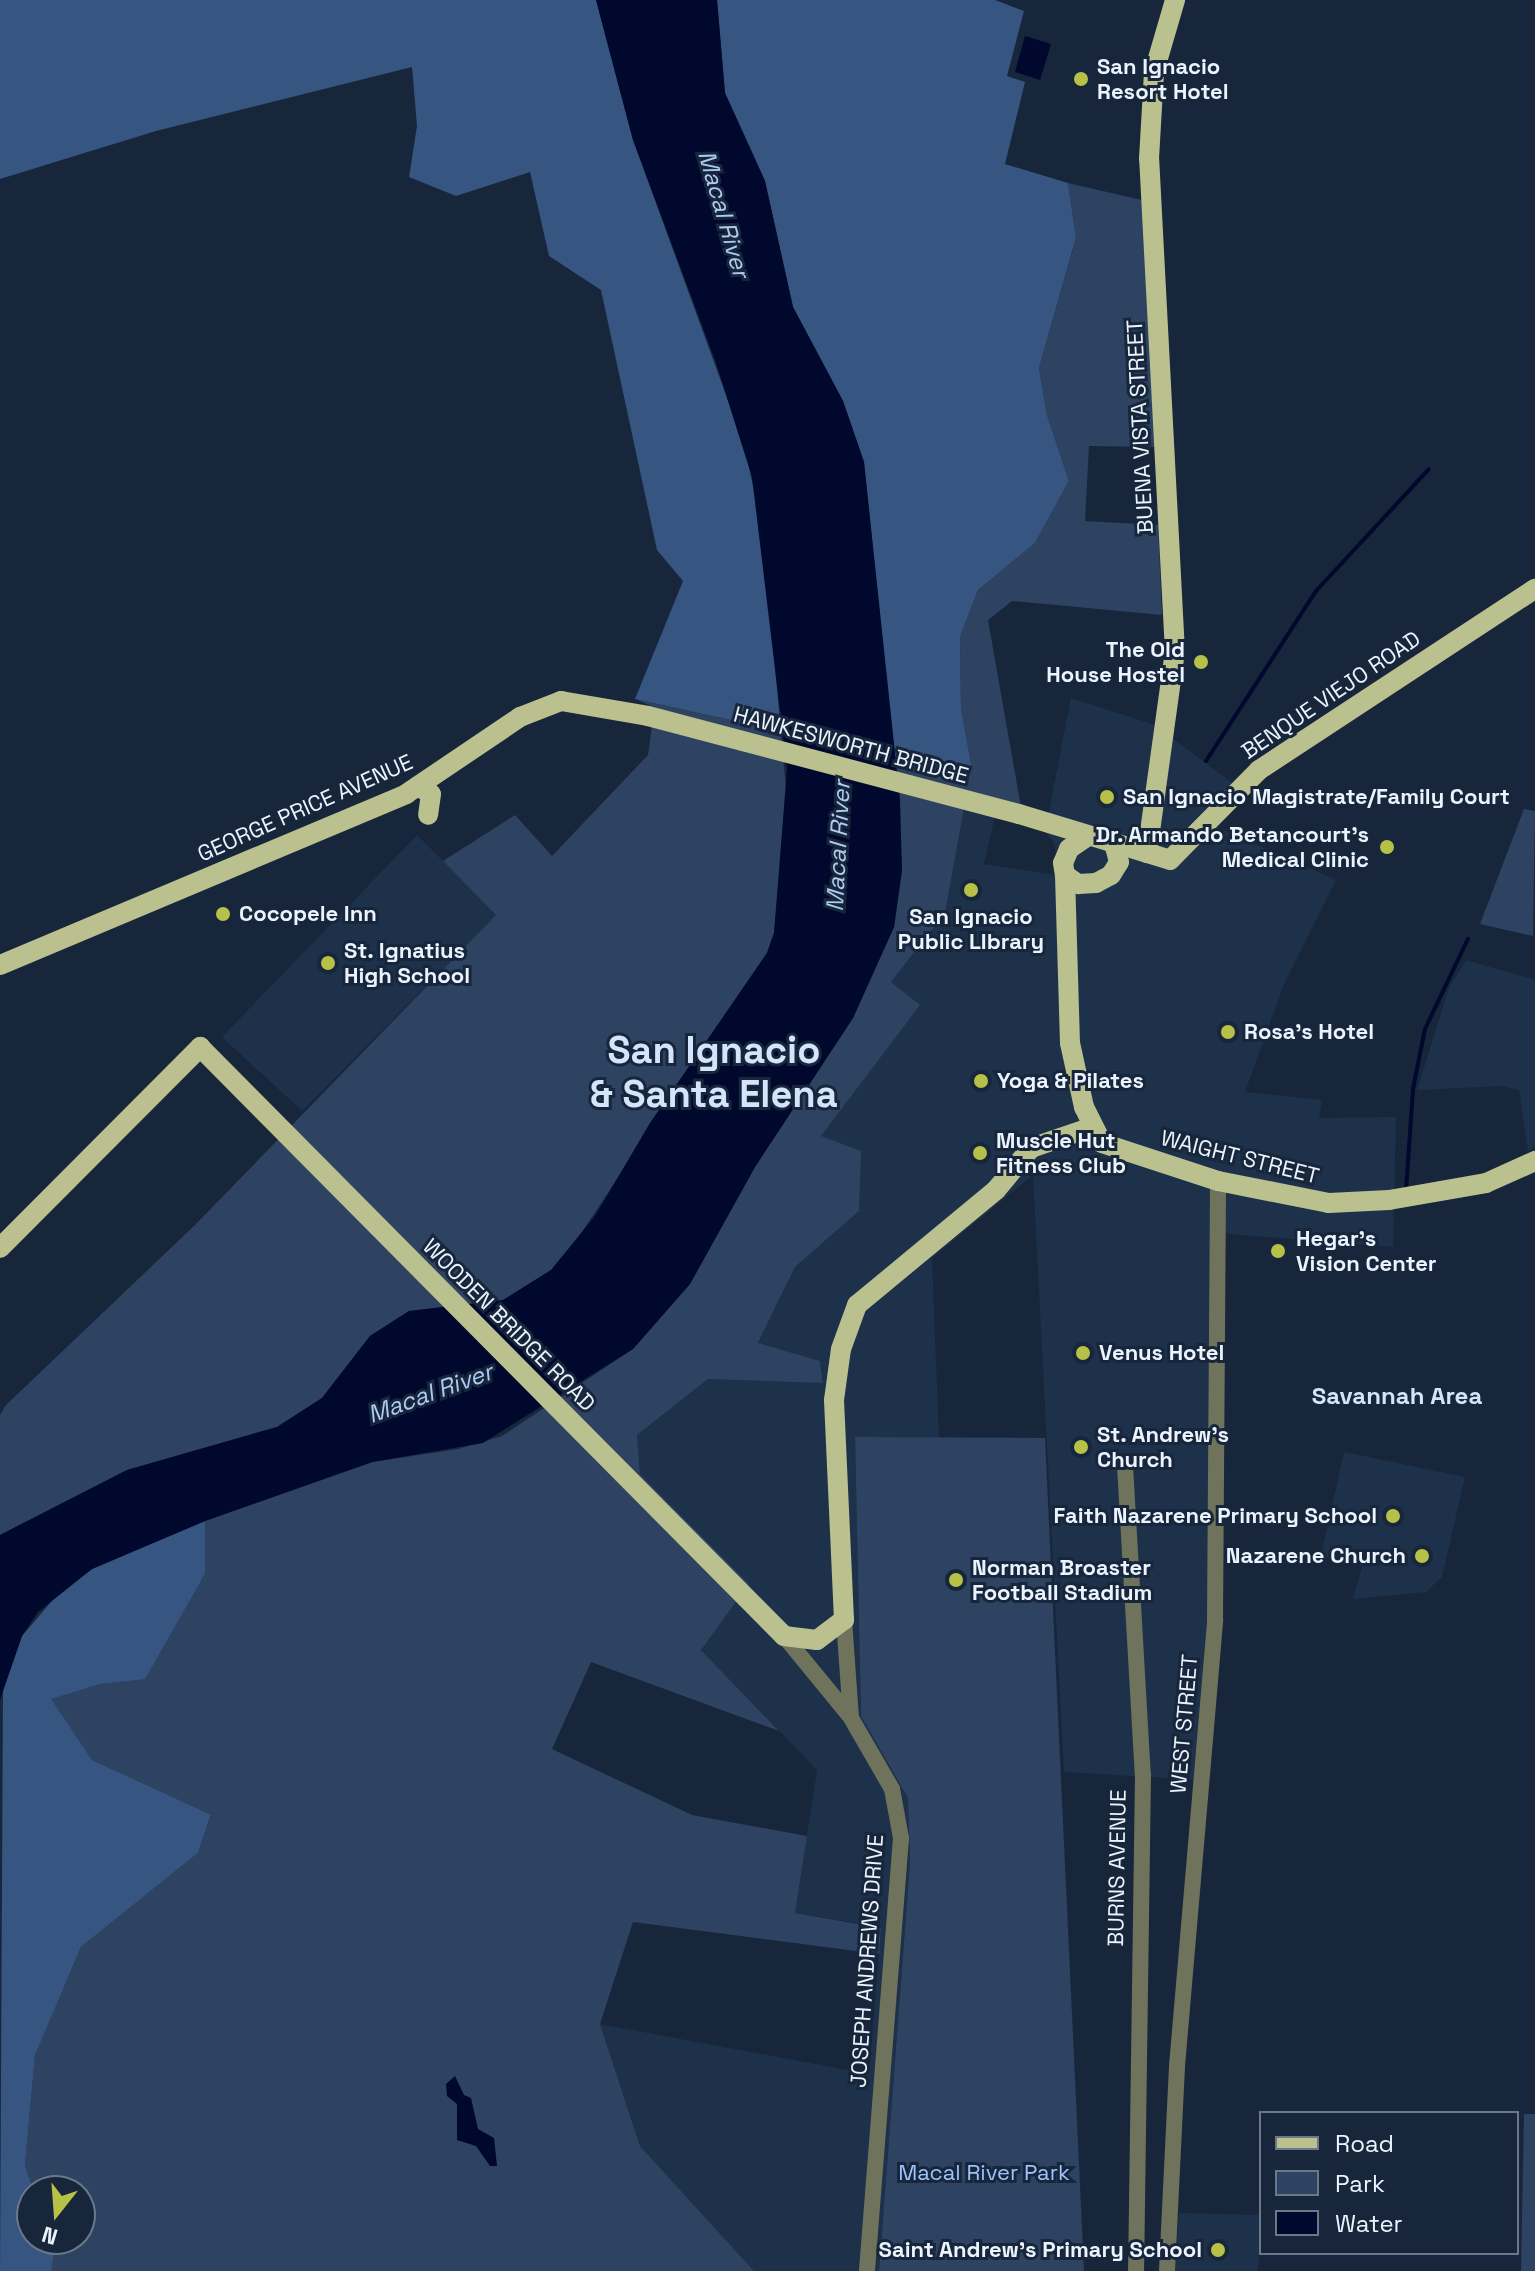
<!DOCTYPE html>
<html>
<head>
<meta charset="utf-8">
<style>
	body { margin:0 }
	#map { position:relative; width:1535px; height:2271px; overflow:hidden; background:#17263b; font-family:"Space Grotesk",sans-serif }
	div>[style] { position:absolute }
	.built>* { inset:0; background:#1d314b }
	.green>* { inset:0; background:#2d4361 }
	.forest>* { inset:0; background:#365580 }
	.water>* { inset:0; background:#00082d }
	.stream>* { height:4px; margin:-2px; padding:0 2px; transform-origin:2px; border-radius:2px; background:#00082d }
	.minor>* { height:16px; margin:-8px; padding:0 8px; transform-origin:8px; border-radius:8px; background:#70735b }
	.major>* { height:20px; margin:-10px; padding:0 10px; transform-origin:10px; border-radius:10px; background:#bac08e }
	.dots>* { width:22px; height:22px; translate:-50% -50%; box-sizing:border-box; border:4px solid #17263b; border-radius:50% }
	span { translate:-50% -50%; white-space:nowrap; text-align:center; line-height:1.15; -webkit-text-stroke:6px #17263b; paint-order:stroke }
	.poi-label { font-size:22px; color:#eaf3fe; font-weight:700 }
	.left { translate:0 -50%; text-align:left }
	.right { translate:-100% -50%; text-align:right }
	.street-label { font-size:22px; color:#eaf3fe }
	.park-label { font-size:22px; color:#9dc4fb }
	.water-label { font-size:24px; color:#aecbf4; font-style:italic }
	.neighbourhood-label { font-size:24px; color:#d3e4fb; font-weight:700 }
	.town-label { font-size:38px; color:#d3e4fb; font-weight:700 }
	.legend { position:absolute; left:1259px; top:2111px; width:260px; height:144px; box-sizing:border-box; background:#17263b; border:2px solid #6b7889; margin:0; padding:10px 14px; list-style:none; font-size:24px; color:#eaf3fe }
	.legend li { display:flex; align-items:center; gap:16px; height:40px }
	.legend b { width:40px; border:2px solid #6b7889 }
	.north { position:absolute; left:16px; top:2175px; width:80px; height:80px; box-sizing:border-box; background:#17263b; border:2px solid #6b7889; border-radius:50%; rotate:197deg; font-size:22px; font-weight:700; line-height:32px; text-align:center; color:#eaf3fe }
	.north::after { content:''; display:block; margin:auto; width:28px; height:36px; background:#b7c147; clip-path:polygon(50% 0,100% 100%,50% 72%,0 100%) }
</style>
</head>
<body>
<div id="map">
	<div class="built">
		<div style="clip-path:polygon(1071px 698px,1155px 725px,1243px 791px,1215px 826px,1336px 880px,1284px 984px,1245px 1092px,1322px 1100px,1319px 1118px,1396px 1117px,1393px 1247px,1217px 1233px,1215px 1500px,1200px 1780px,1064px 1772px,1033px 1175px,932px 1258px,939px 1439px,855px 1438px,861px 1715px,908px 1798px,910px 1863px,879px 2271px,754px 2271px,640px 2146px,600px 2024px,869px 2074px,881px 1927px,795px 1913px,817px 1770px,701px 1650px,749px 1584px,640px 1474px,637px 1435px,708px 1379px,823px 1383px,820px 1361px,758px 1344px,795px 1267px,859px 1211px,820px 1137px,919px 1005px,891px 982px,945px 913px,964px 807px,995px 816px,984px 864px,1056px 875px,1055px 844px,1045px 832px)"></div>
		<div style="clip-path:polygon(417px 835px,497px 915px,302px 1111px,222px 1037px)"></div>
		<div style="clip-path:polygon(1466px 960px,1535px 980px,1535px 1147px,1528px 1151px,1519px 1090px,1503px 1086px,1417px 1090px,1449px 988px)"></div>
		<div style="clip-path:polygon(1344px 1452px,1465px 1477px,1442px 1577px,1426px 1592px,1353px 1599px,1362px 1567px,1321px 1556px)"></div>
		<div style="clip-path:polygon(1179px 2213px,1261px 2215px,1258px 2271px,1175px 2271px)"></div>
	</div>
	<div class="green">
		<div style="clip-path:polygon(1068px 183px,1146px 201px,1155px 447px,1089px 446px,1085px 521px,1158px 525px,1162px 615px,1012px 601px,988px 620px,1021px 807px,964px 808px,945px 913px,891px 982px,920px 1005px,821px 1136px,861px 1151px,859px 1211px,795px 1267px,758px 1343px,820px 1361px,823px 1383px,708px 1379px,637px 1435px,640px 1474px,749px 1584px,701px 1650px,779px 1731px,591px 1662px,552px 1749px,692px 1815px,807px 1836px,795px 1913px,881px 1928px,879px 1954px,633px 1922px,600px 2024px,640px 2146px,754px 2271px,51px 2271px,50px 2239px,80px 2239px,80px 2191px,34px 2191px,25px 2165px,35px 2054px,81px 1947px,198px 1853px,211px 1816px,92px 1760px,50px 1699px,101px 1684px,145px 1678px,205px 1574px,205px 1521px,373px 1462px,458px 1449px,502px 1436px,633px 1349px,690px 1284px,755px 1167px,853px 1018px,894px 927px,902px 870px,895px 764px,972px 769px,961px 708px,960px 637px,978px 590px,1035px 543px,1069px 481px,1047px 415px,1039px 368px,1076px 239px)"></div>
		<div style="clip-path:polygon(635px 699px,781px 731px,787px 802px,774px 933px,767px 953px,570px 1250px,551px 1270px,503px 1300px,409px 1311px,370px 1336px,322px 1398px,277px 1427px,127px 1470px,0 1535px,0 1415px,6px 1405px,196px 1224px,496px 915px,443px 861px,515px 815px,552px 856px,648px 755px,652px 726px,673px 715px)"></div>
		<div style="clip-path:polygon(1524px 809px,1535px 811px,1533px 936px,1480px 924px)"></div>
		<div style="clip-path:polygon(855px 1437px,1045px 1438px,1084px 2271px,879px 2271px,910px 1863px,908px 1798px,861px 1716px)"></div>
		<div style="clip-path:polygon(1524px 2114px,1535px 2114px,1535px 2271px,1521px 2271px)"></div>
	</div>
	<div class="forest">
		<div style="clip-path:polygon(0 0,596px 0,633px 140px,745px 447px,762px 530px,781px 731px,635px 699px,683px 581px,657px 550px,601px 290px,549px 256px,530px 172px,456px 196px,409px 177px,417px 126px,412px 67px,156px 131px,0 179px)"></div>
		<div style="clip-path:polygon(717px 0,995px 0,1024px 11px,1007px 76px,1025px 82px,1005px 164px,1068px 183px,1076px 238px,1039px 368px,1047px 415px,1069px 481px,1035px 543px,978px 590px,960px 637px,961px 708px,972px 769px,895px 764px,864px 462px,843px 401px,793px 307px,765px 181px,725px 93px)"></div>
		<div style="clip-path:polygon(205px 1521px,205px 1574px,145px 1679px,101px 1684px,51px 1699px,92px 1760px,211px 1815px,198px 1853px,81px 1947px,35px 2055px,25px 2165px,34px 2191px,32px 2239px,50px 2239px,54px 2251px,51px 2271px,0 2271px,3px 1689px,22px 1636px,62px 1589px,92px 1569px)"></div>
	</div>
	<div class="water">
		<div style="clip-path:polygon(596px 0,717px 0,725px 93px,765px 181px,793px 307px,843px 401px,864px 462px,900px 800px,902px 870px,894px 927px,853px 1018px,755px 1167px,690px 1284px,633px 1349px,483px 1443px,372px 1462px,205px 1521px,92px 1569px,38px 1612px,22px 1636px,0 1700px,0 1535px,127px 1470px,277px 1427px,322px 1398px,370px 1336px,409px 1311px,503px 1300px,551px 1270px,595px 1216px,650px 1123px,767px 953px,774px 933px,787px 769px,752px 477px,716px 363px,633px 140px)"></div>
		<div style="clip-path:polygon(1025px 36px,1051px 44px,1040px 80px,1015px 72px)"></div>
		<div style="clip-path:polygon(455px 2076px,464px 2095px,471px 2098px,478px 2129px,494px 2138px,497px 2166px,490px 2166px,476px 2146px,457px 2140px,457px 2104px,447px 2096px,446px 2084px)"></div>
	</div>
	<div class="stream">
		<div style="left:1206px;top:761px;width:202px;rotate:-57.1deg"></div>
		<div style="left:1316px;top:591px;width:166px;rotate:-47.2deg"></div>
		<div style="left:1406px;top:1190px;width:101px;rotate:-86deg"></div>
		<div style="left:1413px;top:1089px;width:61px;rotate:-78.7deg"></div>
		<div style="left:1425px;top:1029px;width:100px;rotate:-64.5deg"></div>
	</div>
	<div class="minor">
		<div style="left:1125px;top:1466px;width:309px;rotate:86.7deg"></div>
		<div style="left:1143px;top:1774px;width:497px;rotate:90.8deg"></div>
		<div style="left:844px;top:1620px;width:98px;rotate:85.9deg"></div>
		<div style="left:851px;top:1718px;width:82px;rotate:60deg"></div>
		<div style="left:892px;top:1789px;width:50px;rotate:79.6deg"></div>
		<div style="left:901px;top:1838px;width:434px;rotate:94.5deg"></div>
		<div style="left:784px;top:1636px;width:102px;rotate:50.6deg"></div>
		<div style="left:1167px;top:2271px;width:205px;rotate:-87.2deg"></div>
		<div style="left:1177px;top:2066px;width:448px;rotate:-85.1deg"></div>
		<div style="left:1215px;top:1620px;width:439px;rotate:-89.6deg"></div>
	</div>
	<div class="major">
		<div style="left:418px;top:786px;width:15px;rotate:32deg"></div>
		<div style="left:431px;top:794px;width:21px;rotate:98deg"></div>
		<div style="left:1088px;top:836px;width:23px;rotate:146deg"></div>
		<div style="left:1069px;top:849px;width:15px;rotate:113deg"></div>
		<div style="left:1063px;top:863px;width:12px;rotate:81deg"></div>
		<div style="left:1065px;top:875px;width:16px;rotate:35deg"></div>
		<div style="left:1078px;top:884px;width:18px;rotate:-3deg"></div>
		<div style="left:1096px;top:883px;width:17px;rotate:-28deg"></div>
		<div style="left:1111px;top:875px;width:15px;rotate:-58deg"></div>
		<div style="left:1119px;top:862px;width:20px;rotate:-105deg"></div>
		<div style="left:1147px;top:853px;width:203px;rotate:-82.1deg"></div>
		<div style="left:1175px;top:652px;width:494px;rotate:-93deg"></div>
		<div style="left:1149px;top:159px;width:87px;rotate:-86.7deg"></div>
		<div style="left:1154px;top:72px;width:75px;rotate:-73.7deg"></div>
		<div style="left:1065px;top:875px;width:168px;rotate:88.3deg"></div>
		<div style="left:1070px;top:1043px;width:66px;rotate:77.7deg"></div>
		<div style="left:1084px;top:1107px;width:40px;rotate:63.4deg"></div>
		<div style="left:1102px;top:1143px;width:122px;rotate:18.1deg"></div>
		<div style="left:1218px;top:1181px;width:113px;rotate:11.2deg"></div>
		<div style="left:1329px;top:1203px;width:60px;rotate:-2.9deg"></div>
		<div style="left:1389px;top:1200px;width:98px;rotate:-9.9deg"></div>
		<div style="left:1486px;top:1183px;width:54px;rotate:-24.2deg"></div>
		<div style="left:0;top:965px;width:441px;rotate:-22.8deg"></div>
		<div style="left:406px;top:794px;width:138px;rotate:-34deg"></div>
		<div style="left:520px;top:717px;width:44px;rotate:-21.3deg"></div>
		<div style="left:561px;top:701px;width:88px;rotate:9.8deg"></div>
		<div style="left:648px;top:716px;width:384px;rotate:14.8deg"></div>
		<div style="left:1019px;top:814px;width:158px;rotate:16.9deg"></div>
		<div style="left:1170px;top:860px;width:127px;rotate:-45.3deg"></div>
		<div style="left:1259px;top:770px;width:330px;rotate:-33.3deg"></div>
		<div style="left:0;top:1248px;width:284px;rotate:-45.1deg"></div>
		<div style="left:200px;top:1047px;width:829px;rotate:45.24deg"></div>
		<div style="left:784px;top:1636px;width:33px;rotate:7deg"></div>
		<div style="left:817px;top:1640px;width:34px;rotate:-37deg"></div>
		<div style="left:844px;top:1620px;width:220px;rotate:-92.6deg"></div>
		<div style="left:834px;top:1400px;width:51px;rotate:-82.2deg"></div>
		<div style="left:841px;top:1349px;width:47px;rotate:-70deg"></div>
		<div style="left:857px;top:1305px;width:180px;rotate:-39.6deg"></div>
		<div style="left:996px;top:1190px;width:55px;rotate:-50.2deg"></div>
		<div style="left:1031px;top:1148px;width:65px;rotate:-19deg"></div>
	</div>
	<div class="dots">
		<div style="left:1081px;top:79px;background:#b7c147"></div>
		<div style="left:1201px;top:662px;background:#b7c147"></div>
		<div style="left:1107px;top:797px;background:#b7c147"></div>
		<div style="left:1387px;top:847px;background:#b7c147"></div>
		<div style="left:971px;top:890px;background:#b7c147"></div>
		<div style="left:223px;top:914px;background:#b7c147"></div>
		<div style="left:328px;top:963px;background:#b7c147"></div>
		<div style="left:1228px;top:1032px;background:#b7c147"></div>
		<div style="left:981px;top:1081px;background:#b7c147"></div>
		<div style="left:980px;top:1153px;background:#b7c147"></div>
		<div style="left:1278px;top:1251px;background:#b7c147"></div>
		<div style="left:1083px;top:1353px;background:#b7c147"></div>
		<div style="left:1081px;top:1447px;background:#b7c147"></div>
		<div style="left:1393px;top:1516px;background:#b7c147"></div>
		<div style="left:1422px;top:1556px;background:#b7c147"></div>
		<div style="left:956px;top:1580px;background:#b7c147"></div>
		<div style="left:1218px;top:2250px;background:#b7c147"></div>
	</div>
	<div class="poi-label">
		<span class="left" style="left:1097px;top:79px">San Ignacio<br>Resort Hotel</span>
		<span class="right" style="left:1185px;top:662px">The Old<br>House Hostel</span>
		<span class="left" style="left:1123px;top:797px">San Ignacio Magistrate/Family Court</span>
		<span class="right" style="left:1369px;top:847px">Dr. Armando Betancourt's<br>Medical Clinic</span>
		<span class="left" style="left:239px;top:914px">Cocopele Inn</span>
		<span style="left:971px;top:929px">San Ignacio<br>Public LIbrary</span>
		<span class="left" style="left:344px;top:963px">St. Ignatius<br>High School</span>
		<span class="left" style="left:1244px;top:1032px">Rosa's Hotel</span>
		<span class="left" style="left:997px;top:1081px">Yoga &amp; Pilates</span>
		<span class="left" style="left:996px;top:1153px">Muscle Hut<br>Fitness Club</span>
		<span class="left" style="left:1296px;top:1251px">Hegar's<br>Vision Center</span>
		<span class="left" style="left:1099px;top:1353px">Venus Hotel</span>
		<span class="left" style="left:1097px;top:1447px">St. Andrew's<br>Church</span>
		<span class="right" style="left:1377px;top:1516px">Faith Nazarene Primary School</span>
		<span class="right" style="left:1406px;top:1556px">Nazarene Church</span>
		<span class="left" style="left:972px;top:1580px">Norman Broaster<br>Football Stadium</span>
		<span class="right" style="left:1202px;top:2250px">Saint Andrew's Primary School</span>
	</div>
	<div class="street-label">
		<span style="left:1140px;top:427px;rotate:-93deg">BUENA VISTA STREET</span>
		<span style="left:1331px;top:695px;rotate:-34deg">BENQUE VIEJO ROAD</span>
		<span style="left:851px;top:745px;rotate:15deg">HAWKESWORTH BRIDGE</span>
		<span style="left:305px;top:808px;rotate:-24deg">GEORGE PRICE AVENUE</span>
		<span style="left:1240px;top:1157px;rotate:14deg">WAIGHT STREET</span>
		<span style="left:509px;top:1325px;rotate:45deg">WOODEN BRIDGE ROAD</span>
		<span style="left:1184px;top:1724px;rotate:-85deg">WEST STREET</span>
		<span style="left:1117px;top:1868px;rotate:-89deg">BURNS AVENUE</span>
		<span style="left:867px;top:1961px;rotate:-86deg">JOSEPH ANDREWS DRIVE</span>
	</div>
	<div class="park-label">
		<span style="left:984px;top:2173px">Macal River Park</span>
	</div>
	<div class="water-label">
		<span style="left:724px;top:214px;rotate:74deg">Macal River</span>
		<span style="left:838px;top:846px;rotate:-87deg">Macal River</span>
		<span style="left:430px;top:1393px;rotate:-20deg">Macal River</span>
	</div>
	<div class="neighbourhood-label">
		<span style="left:1397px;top:1396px">Savannah Area</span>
	</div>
	<div class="town-label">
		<span style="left:714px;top:1073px">San Ignacio<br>&amp; Santa Elena</span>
	</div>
	<ul class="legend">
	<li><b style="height:10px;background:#bac08e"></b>Road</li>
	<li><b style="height:22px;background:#2d4361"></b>Park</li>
	<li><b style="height:22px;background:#00082d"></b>Water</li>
	</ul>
	<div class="north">N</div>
</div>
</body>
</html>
